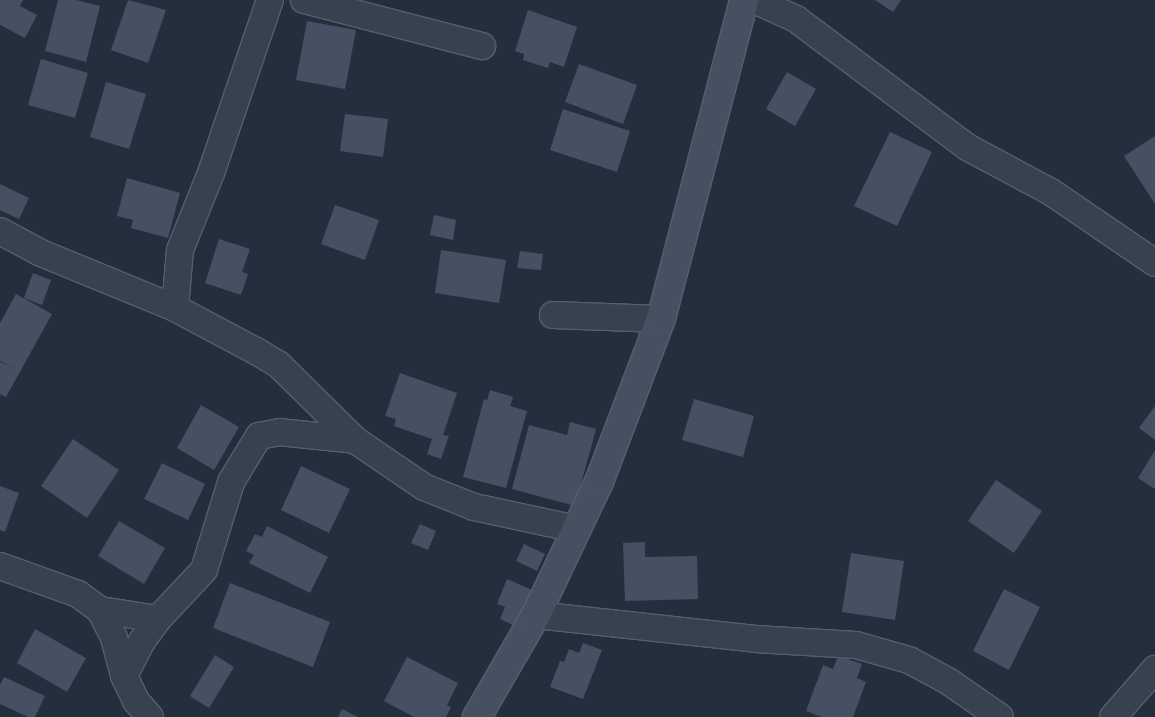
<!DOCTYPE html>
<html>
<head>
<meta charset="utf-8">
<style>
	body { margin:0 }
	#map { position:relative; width:1155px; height:717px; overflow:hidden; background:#242f3e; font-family:Arial,sans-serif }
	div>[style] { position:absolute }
	.building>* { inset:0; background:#455162 }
	.roads { filter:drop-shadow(1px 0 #565f6c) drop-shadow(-1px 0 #565f6c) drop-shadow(0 1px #565f6c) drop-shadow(0 -1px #565f6c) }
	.street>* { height:26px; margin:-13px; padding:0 13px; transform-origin:13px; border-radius:13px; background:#38414e }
	.secondary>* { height:28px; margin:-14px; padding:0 14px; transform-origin:14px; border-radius:14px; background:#465061 }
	span { translate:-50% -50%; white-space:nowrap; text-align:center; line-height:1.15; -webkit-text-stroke:4px #1d2633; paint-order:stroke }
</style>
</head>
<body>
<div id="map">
	<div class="building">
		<div style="clip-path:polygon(0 0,23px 0,20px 6px,37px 15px,25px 38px,0 25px)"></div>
		<div style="clip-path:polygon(58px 0,76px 0,100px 6px,86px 62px,45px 51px)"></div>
		<div style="clip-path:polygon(128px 0,166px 10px,148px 63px,111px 50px)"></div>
		<div style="clip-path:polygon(875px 0,901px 0,893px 12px)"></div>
		<div style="clip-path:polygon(528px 10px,577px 27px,564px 67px,550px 62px,548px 68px,523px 60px,524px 54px,515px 51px)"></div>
		<div style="clip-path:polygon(307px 21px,356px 30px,345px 89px,296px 80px)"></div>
		<div style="clip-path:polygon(41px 59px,88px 73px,75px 118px,28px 105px)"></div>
		<div style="clip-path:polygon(579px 64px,637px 85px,623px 124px,565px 102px)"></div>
		<div style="clip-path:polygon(787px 72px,816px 89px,795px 126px,766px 109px)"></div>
		<div style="clip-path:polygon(106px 82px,146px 94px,129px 149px,90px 137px)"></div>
		<div style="clip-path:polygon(563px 109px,630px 131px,617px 172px,550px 150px)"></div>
		<div style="clip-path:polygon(345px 114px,388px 119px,383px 157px,340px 151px)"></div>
		<div style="clip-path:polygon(890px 132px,932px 152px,897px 226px,854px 206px)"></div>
		<div style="clip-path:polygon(1155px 136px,1155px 204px,1124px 156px)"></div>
		<div style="clip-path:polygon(127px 178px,180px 193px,168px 238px,131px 228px,133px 220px,117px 216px)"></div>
		<div style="clip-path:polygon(0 184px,29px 198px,19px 219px,0 210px)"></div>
		<div style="clip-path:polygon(335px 205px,379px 220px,365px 260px,321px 244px)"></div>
		<div style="clip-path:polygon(434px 215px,456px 220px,453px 240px,430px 235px)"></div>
		<div style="clip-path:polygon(219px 239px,250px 249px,242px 272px,248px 274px,241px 295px,205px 283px)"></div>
		<div style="clip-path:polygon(441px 250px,506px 260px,499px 303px,435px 293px)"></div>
		<div style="clip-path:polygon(520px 251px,543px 254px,541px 270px,517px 268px)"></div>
		<div style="clip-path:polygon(33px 273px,51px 280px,42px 305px,24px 298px)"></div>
		<div style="clip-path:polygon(16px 294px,52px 314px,6px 397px,0 394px,0 362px,14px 368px,0 361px,0 323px)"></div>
		<div style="clip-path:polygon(400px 373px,457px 393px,443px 435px,449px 436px,441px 459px,427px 454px,432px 439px,394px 426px,396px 419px,385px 416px)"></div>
		<div style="clip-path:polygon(490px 390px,513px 397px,510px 406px,527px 411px,506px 488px,463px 477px,484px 399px,487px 400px)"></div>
		<div style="clip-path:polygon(694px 399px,754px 416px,743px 457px,682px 440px)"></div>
		<div style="clip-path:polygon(201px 405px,239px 427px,214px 470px,177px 448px)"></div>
		<div style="clip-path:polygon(1155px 406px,1155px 440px,1139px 428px)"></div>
		<div style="clip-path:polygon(570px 422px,596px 429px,575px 506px,512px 489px,529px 425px,567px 435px)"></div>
		<div style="clip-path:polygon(73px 439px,119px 470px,87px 518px,41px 486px)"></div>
		<div style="clip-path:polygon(1155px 450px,1155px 489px,1138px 478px)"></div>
		<div style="clip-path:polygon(162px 463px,205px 484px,188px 520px,144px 499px)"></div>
		<div style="clip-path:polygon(301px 466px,350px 489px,329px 533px,281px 510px)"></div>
		<div style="clip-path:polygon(996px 480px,1042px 511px,1014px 553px,968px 521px)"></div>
		<div style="clip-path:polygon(0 486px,19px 493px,5px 532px,0 530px)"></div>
		<div style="clip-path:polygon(119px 521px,165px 548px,144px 584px,98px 556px)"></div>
		<div style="clip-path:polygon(420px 524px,436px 531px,428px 550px,411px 543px)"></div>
		<div style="clip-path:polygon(267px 526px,328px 557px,310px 593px,249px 563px,254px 555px,246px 551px,255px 534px,262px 537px)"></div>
		<div style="clip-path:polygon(645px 542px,645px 557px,697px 556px,698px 599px,625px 601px,623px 543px)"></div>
		<div style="clip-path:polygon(524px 544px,545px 554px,537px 571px,516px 561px)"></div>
		<div style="clip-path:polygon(851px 553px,904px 561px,895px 620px,842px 612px)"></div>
		<div style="clip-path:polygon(507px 579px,532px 590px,517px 627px,500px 619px,505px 607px,497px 604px)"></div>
		<div style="clip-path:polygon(230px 583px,330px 622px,313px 667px,213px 628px)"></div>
		<div style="clip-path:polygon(1004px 589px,1040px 607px,1009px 670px,973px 651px)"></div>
		<div style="clip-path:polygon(35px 629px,86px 658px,67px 692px,17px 663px)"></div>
		<div style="clip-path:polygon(583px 643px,602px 650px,583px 699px,550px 687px,560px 661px,564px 662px,569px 649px,579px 653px)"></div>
		<div style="clip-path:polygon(215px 655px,234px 667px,209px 708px,190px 696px)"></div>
		<div style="clip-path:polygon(838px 656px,862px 664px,857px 678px,866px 682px,853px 717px,822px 717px,806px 711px,823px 665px,833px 669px)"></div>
		<div style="clip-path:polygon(407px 657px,458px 683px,447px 705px,451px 707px,446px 717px,414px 717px,384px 701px)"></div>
		<div style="clip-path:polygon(4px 677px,45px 696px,35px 717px,28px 717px,0 704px,0 685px)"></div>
		<div style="clip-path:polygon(342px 709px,358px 717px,338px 717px)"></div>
	</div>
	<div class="roads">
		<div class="street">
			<div style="left:304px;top:0;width:184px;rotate:14.5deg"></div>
			<div style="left:754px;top:0;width:46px;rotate:24.3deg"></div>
			<div style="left:796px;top:19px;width:214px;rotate:36.8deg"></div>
			<div style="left:967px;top:147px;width:95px;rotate:28.2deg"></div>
			<div style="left:1051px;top:192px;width:126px;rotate:34.3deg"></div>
			<div style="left:0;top:231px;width:47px;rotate:28.2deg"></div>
			<div style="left:41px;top:253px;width:145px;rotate:22.3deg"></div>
			<div style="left:175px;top:308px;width:92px;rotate:28deg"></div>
			<div style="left:256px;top:351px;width:26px;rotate:31deg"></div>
			<div style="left:278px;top:364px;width:108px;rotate:44.6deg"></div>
			<div style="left:355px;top:440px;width:83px;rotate:34.3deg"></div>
			<div style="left:424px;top:487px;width:54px;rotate:21.8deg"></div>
			<div style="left:474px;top:507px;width:105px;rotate:12.1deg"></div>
			<div style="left:175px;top:308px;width:58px;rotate:-85.1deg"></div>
			<div style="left:180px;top:250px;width:83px;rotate:-68.1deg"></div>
			<div style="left:211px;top:173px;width:183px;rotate:-71.2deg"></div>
			<div style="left:553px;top:315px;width:108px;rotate:2.1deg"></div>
			<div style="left:0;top:566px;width:83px;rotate:19.7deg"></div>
			<div style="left:78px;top:594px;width:27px;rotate:36deg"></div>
			<div style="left:100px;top:610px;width:59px;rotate:8.8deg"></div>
			<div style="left:100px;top:610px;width:31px;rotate:63deg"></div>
			<div style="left:114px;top:638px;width:39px;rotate:75deg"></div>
			<div style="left:124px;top:676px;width:28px;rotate:64deg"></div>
			<div style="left:136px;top:701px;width:21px;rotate:49deg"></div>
			<div style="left:536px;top:615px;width:221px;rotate:6.2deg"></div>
			<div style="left:756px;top:639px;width:100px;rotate:3.4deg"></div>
			<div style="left:856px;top:645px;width:55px;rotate:15.8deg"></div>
			<div style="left:909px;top:660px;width:44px;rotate:28.3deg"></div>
			<div style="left:948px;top:681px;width:63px;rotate:34.7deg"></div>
			<div style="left:124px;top:676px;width:39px;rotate:-63deg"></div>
			<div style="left:142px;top:641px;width:27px;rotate:-54deg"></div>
			<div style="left:158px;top:619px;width:67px;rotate:-46.8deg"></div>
			<div style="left:204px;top:570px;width:92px;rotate:-72.9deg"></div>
			<div style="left:231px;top:482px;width:54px;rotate:-58.7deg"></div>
			<div style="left:259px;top:436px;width:20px;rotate:-11deg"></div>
			<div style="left:279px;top:432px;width:76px;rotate:6deg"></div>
			<div style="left:1113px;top:717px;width:64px;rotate:-48.8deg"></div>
		</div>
		<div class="secondary">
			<div style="left:477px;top:717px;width:118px;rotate:-60deg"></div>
			<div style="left:536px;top:615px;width:147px;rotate:-64.7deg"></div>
			<div style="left:599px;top:482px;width:174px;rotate:-69.2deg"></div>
			<div style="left:661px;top:319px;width:330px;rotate:-75.4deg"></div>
		</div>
	</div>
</div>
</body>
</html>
